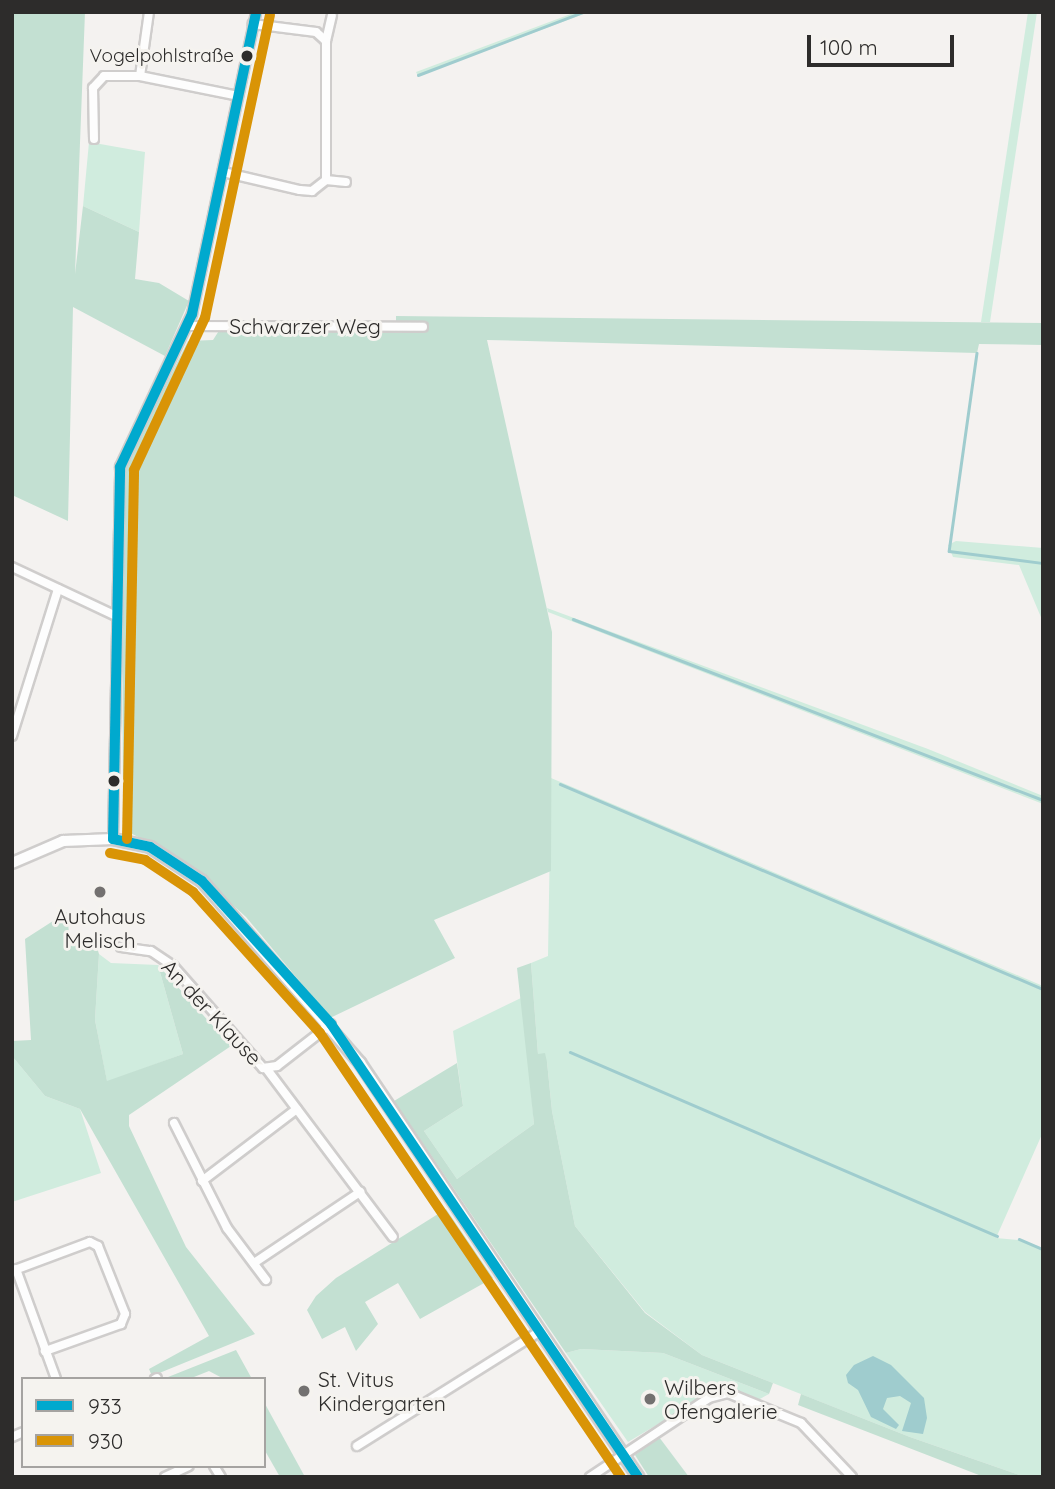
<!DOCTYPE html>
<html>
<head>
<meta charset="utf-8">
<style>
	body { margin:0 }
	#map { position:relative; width:1055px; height:1489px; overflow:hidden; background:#f4f2f0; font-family:Quicksand,sans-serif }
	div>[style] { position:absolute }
	.green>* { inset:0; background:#d0ecde }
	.forest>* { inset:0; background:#c3e0d2 }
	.water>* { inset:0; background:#9fccce }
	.stream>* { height:2.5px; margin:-1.25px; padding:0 1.25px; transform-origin:1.25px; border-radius:1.25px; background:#9fccce }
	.roads { filter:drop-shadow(2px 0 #cfcdcc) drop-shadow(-2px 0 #cfcdcc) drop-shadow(0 2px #cfcdcc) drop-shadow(0 -2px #cfcdcc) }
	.minor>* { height:8px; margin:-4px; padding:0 4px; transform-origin:4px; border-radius:4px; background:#fdfdfd }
	.tertiary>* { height:10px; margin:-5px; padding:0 5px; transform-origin:5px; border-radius:5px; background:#fdfdfd }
	.bus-1>* { height:10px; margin:-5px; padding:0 5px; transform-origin:5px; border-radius:5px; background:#00a9ce }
	.bus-2>* { height:10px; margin:-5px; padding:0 5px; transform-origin:5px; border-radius:5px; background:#d99406 }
	.dots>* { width:19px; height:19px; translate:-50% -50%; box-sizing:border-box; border:4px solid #f5f3ef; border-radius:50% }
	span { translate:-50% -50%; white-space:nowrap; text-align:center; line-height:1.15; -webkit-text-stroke:6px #f5f3ef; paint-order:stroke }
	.bus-label { font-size:19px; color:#2d2c2b }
	.right { translate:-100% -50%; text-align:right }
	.street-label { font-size:21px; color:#2d2c2b }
	.poi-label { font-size:21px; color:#2d2c2b }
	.left { translate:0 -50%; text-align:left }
	.frame { position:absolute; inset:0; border:14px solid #2d2c2b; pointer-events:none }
	.legend { position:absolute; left:21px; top:1377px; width:245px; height:91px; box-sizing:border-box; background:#f5f3ef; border:2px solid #a5a3a1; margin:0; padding:9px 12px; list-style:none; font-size:21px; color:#2d2c2b }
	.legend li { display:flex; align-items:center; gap:14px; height:35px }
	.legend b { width:35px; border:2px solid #a5a3a1 }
	.scale { position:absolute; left:807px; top:35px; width:147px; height:32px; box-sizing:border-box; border:4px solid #2d2c2b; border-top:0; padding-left:9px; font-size:21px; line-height:24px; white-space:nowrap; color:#2d2c2b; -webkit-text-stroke:5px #f5f3ef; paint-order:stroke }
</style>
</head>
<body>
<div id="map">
	<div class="green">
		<div style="clip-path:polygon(576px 12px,589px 12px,418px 76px,416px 72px)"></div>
		<div style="clip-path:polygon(1028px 12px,1037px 12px,990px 322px,981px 322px)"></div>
		<div style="clip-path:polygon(89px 142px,145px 152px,139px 232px,83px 206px)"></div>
		<div style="clip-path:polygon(956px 541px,1043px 548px,1043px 622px,1019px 565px,953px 557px,948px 545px)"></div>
		<div style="clip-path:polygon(547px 608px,928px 749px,1043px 796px,1043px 804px,548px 612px)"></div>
		<div style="clip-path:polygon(551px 778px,1043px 986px,1043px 1132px,996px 1238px,1018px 1240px,1043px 1250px,1043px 1477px,1025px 1477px,910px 1437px,702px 1355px,645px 1312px,575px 1226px,552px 1111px,547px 1062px,538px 1054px,531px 963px,548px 956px)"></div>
		<div style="clip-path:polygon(99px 954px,111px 963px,158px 965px,183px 1054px,107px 1082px,95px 1020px)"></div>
		<div style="clip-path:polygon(523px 997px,534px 1124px,457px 1179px,424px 1131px,463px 1106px,453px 1031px)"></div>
		<div style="clip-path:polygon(12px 1056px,45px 1096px,80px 1109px,101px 1173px,12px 1202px)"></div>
		<div style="clip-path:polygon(581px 1349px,663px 1353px,769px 1394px,756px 1401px,717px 1389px,628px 1442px,566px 1353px)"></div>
	</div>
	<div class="forest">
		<div style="clip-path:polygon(12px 12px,85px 12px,75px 274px,83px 206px,139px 232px,135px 279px,159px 283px,189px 301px,165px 356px,73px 307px,68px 521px,12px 495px)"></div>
		<div style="clip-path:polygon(396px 316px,1043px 323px,1043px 345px,979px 344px,977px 353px,487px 340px,552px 632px,551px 871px,434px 920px,455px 958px,330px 1018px,246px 917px,185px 862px,123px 829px,122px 483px,128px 459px,188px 341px,213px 340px,222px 326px,396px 326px)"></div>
		<div style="clip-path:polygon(67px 912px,70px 944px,94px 938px,99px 954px,95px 1020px,107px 1081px,183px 1054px,158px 965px,231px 1046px,129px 1115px,129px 1126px,186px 1247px,255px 1334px,152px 1376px,149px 1369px,209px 1336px,80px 1109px,45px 1096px,12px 1056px,12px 1041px,31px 1040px,25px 939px)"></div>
		<div style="clip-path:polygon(531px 963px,538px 1054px,545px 1053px,547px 1062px,552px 1111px,575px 1226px,645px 1313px,702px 1355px,773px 1383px,769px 1394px,663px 1353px,581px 1349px,566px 1353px,394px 1101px,457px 1063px,463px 1106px,424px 1131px,457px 1179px,534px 1124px,517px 968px)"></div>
		<div style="clip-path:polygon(446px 1209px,493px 1278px,420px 1319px,398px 1283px,365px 1302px,378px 1324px,356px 1351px,345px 1327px,322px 1339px,307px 1310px,316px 1296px,336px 1278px)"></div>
		<div style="clip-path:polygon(236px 1350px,252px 1379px,224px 1379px,209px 1371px,189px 1379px,163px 1379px)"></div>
		<div style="clip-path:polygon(801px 1394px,910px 1437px,1025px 1477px,984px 1477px,798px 1405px)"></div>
		<div style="clip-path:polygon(264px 1402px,305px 1477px,280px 1477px,264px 1449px)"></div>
		<div style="clip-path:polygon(659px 1437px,689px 1477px,649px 1477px,635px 1455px)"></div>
	</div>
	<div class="water">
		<div style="clip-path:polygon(873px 1356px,891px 1365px,924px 1398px,927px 1418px,923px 1434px,902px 1431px,911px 1403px,900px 1396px,887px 1398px,883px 1409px,899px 1425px,896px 1429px,871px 1417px,858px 1390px,848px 1383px,846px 1375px,854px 1365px)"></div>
	</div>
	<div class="stream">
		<div style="left:418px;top:75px;width:177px;rotate:-20.9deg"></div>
		<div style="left:977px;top:353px;width:200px;rotate:98deg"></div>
		<div style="left:949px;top:551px;width:95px;rotate:7.3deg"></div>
		<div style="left:573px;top:619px;width:504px;rotate:21.06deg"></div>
		<div style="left:560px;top:784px;width:525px;rotate:23deg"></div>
		<div style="left:570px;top:1052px;width:465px;rotate:23.3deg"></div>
		<div style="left:1019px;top:1239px;width:26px;rotate:23deg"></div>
	</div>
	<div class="roads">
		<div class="minor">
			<div style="left:326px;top:41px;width:26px;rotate:-77deg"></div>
			<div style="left:140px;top:76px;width:65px;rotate:-82deg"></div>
			<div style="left:94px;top:139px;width:51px;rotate:-91.1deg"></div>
			<div style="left:93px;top:88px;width:16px;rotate:-47deg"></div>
			<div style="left:104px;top:76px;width:36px"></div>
			<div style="left:140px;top:76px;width:100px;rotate:11.5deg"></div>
			<div style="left:223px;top:172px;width:79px;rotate:13.2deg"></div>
			<div style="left:300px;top:190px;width:12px;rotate:5deg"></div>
			<div style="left:312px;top:191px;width:18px;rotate:-38deg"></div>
			<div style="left:326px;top:180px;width:139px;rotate:-90deg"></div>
			<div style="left:326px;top:41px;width:13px;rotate:-138deg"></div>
			<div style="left:316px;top:32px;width:64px;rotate:-172.8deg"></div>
			<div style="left:326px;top:180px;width:20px;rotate:6deg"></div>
			<div style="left:188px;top:326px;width:235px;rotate:0.2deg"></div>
			<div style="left:12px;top:567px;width:113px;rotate:25.2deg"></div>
			<div style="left:12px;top:736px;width:154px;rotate:-72.6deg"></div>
			<div style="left:113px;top:839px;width:372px;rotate:-88.9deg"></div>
			<div style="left:120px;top:467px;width:169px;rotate:-64.8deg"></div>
			<div style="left:192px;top:314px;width:309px;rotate:-78deg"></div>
			<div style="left:121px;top:947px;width:30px;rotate:8deg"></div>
			<div style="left:151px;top:951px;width:27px;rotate:34deg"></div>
			<div style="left:173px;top:966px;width:136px;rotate:48.6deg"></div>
			<div style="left:263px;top:1068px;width:14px;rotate:-8deg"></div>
			<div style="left:277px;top:1066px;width:68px;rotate:-37.9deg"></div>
			<div style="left:266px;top:1068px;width:211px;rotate:53.1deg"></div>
			<div style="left:174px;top:1123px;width:118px;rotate:63.2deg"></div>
			<div style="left:227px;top:1228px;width:65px;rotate:53.1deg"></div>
			<div style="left:202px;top:1181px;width:119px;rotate:-37.2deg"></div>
			<div style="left:254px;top:1263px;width:128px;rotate:-33.8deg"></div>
			<div style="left:16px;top:1269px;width:117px;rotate:70deg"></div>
			<div style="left:12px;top:1271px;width:83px;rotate:-20.4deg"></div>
			<div style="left:90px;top:1242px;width:9px;rotate:27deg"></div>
			<div style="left:98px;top:1246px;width:73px;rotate:68.3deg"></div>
			<div style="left:125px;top:1314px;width:11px;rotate:112deg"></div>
			<div style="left:121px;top:1324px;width:81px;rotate:160.4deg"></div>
			<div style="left:155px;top:1379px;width:2px;rotate:-27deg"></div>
			<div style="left:12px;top:1437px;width:12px;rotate:-24deg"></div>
			<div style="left:357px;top:1446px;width:216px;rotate:-32.1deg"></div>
			<div style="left:214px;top:1466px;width:13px;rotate:58deg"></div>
			<div style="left:165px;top:1477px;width:26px;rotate:-25deg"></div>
			<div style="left:590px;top:1477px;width:143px;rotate:-33.6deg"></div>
			<div style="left:709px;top:1398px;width:20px;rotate:-15deg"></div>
			<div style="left:728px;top:1393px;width:79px;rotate:22.3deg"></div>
			<div style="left:801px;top:1423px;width:74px;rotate:46.6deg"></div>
		</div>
		<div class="tertiary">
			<div style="left:12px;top:863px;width:56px;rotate:-23.3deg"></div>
			<div style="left:63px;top:841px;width:50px;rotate:-2.3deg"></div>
			<div style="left:113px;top:839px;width:38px;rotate:12deg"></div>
			<div style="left:150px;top:847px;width:62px;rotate:33.2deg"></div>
			<div style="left:202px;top:881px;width:241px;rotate:49deg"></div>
			<div style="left:360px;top:1063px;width:499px;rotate:56.1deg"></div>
		</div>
	</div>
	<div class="bus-1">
		<div style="left:113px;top:839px;width:372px;rotate:-88.9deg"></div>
		<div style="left:120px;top:467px;width:169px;rotate:-64.8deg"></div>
		<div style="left:192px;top:314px;width:309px;rotate:-78deg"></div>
		<div style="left:113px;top:839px;width:38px;rotate:12deg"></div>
		<div style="left:150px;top:847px;width:62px;rotate:33.2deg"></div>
		<div style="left:202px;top:881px;width:193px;rotate:47.9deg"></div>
		<div style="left:331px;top:1024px;width:547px;rotate:55.87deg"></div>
	</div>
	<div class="bus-2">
		<div style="left:127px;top:839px;width:369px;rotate:-88.9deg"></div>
		<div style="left:134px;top:470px;width:168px;rotate:-65deg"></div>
		<div style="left:205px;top:318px;width:310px;rotate:-77.9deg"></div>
		<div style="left:110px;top:853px;width:36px;rotate:11deg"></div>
		<div style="left:145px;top:860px;width:58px;rotate:33.7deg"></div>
		<div style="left:193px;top:892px;width:190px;rotate:48deg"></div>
		<div style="left:320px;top:1033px;width:536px;rotate:55.87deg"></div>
	</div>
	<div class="dots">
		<div style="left:247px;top:56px;background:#2d2c2b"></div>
		<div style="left:114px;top:781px;background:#2d2c2b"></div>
		<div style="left:100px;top:892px;background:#737170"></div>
		<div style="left:304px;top:1391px;background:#737170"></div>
		<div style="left:650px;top:1399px;background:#737170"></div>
	</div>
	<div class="bus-label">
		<span class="right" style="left:234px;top:56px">Vogelpohlstraße</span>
	</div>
	<div class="street-label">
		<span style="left:305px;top:326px">Schwarzer Weg</span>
		<span style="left:212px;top:1012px;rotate:47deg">An der Klause</span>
	</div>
	<div class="poi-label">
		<span style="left:100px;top:928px">Autohaus<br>Melisch</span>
		<span class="left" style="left:318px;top:1391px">St. Vitus<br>Kindergarten</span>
		<span class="left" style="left:664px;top:1399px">Wilbers<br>Ofengalerie</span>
	</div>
	<div class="frame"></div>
	<ul class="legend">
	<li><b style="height:9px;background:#00a9ce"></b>933</li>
	<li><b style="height:9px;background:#d99406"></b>930</li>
	</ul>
	<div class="scale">100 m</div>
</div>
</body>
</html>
